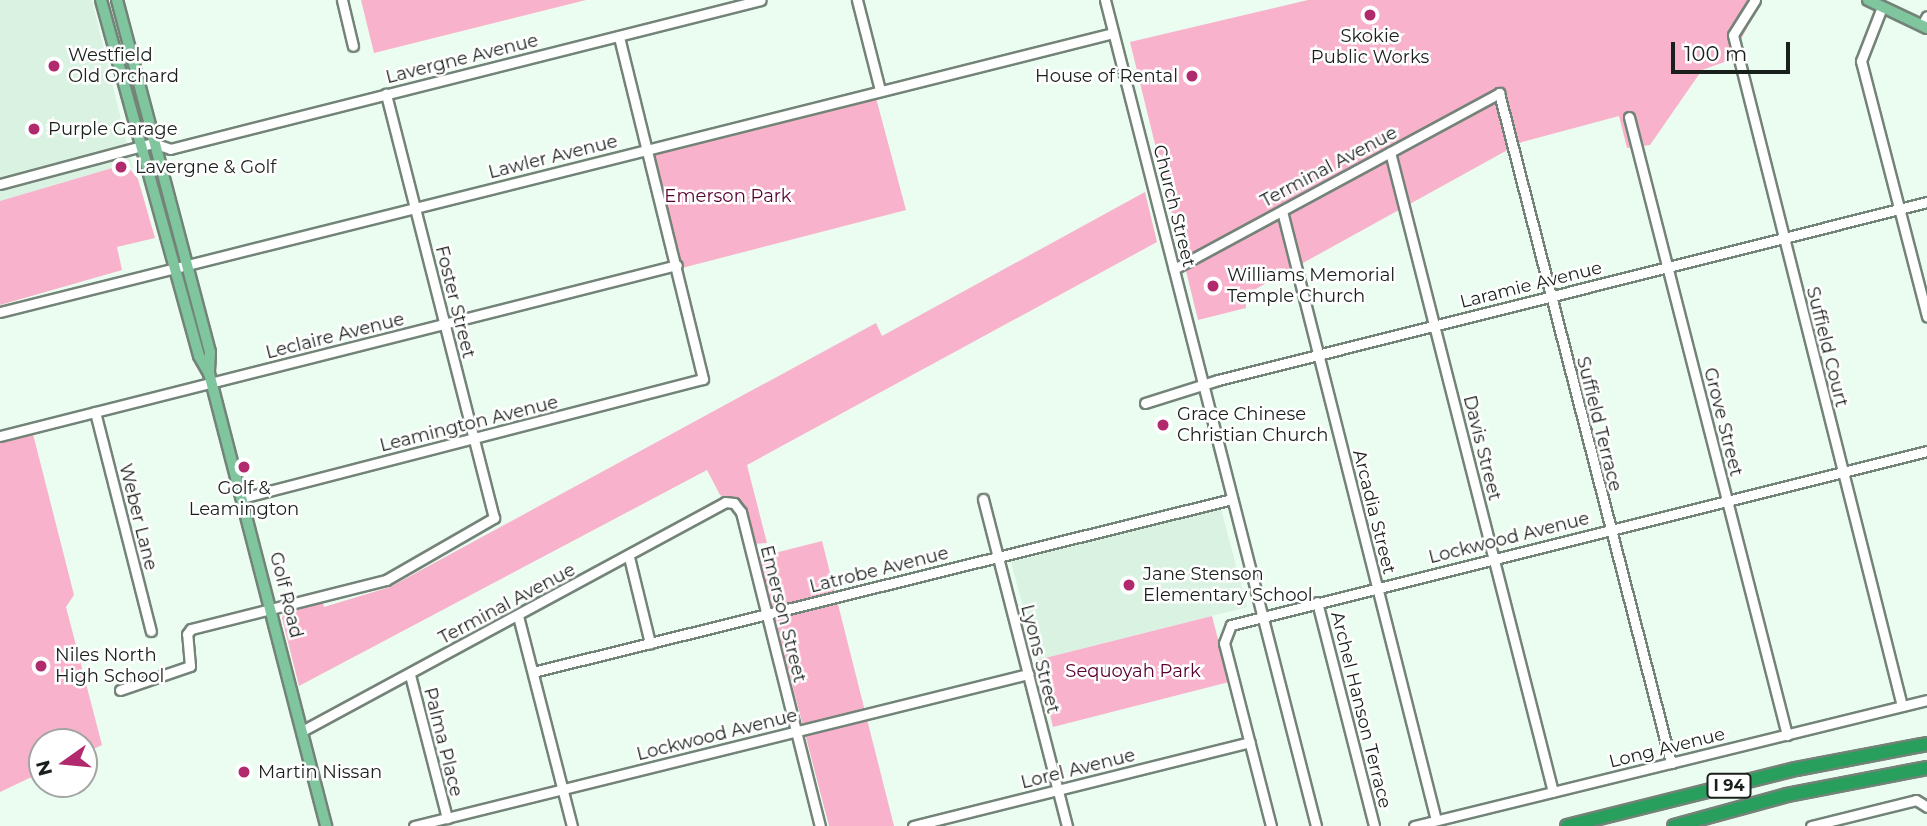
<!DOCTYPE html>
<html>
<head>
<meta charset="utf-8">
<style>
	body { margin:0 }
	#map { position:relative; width:1927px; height:826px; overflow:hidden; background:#ebfcf0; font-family:Montserrat,sans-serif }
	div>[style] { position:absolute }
	.built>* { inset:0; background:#daf2e1 }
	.green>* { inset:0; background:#f8b2cc }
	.roads { filter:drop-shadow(2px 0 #748378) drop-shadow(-2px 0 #748378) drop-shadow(0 2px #748378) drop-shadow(0 -2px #748378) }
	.minor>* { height:9px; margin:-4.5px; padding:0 4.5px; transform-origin:4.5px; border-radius:4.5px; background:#fff }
	.major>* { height:10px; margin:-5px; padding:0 5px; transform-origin:5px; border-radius:5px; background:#7fc59e }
	.highway>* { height:12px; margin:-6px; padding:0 6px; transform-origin:6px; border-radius:6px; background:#299f5d }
	.dots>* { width:19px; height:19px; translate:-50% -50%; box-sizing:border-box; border:4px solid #fff; border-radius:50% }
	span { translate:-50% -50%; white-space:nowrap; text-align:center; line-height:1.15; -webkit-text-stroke:5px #fff; paint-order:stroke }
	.shield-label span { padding:2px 5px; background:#fff; border:2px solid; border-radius:5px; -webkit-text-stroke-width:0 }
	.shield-label { font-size:16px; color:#191f1b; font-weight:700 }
	.poi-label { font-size:18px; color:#191f1b }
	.left { translate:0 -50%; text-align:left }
	.right { translate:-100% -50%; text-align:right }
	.street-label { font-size:18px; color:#191f1b }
	.park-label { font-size:18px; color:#590031 }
	.north { position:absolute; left:28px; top:728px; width:70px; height:70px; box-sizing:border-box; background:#fff; border:2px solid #a3a5a4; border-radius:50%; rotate:255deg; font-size:19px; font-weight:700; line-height:28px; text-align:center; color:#191f1b }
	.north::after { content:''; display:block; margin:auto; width:24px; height:32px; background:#b12a6d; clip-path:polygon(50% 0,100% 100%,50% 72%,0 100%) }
	.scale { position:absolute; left:1671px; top:42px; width:119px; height:32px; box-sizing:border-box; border:4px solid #191f1b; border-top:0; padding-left:9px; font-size:21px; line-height:24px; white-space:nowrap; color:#191f1b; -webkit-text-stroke:5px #fff; paint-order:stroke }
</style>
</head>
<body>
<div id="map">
	<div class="built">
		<div style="clip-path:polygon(0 0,92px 0,133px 169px,126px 164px,0 201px)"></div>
		<div style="clip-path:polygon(1221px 509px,1247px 607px,1037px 660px,1011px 562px)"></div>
	</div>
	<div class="green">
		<div style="clip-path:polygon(361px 0,586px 0,374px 53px)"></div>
		<div style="clip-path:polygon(1308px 0,1762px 0,1730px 60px,1702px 70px,1650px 145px,1627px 148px,1619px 116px,1522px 142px,1245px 295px,1246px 308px,1198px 320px,1130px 42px)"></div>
		<div style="clip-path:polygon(876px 98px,906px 210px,682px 268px,654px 154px)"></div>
		<div style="clip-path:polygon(126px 164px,138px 179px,155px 238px,117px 247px,122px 270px,0 305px,0 201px)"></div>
		<div style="clip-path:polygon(1145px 192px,1157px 242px,747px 465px,767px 543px,752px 544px,741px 503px,720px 495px,707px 470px,299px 686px,282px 618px,284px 611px,322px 599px,324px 607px,390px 587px,876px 323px,882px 336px)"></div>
		<div style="clip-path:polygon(33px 434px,74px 595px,66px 607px,102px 745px,84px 753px,84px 742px,42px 742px,42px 772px,0 792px,0 443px)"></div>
		<div style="clip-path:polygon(822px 541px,894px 826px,829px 826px,759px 557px)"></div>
		<div style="clip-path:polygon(1212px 616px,1229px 682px,1053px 727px,1037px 660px)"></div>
	</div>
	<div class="roads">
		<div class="minor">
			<div style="left:342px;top:0;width:47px;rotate:76.6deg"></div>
			<div style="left:857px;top:0;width:93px;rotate:75.7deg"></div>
			<div style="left:1105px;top:0;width:853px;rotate:75.67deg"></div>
			<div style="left:1755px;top:0;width:41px;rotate:122.2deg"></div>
			<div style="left:1733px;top:35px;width:692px;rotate:75.86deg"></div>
			<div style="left:1882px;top:7px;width:58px;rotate:111.3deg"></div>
			<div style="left:1861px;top:61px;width:264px;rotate:75.5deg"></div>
			<div style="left:1922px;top:25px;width:10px;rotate:-61deg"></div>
			<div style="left:1629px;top:117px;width:638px;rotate:75.66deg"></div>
			<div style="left:1390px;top:152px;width:660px;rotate:75.71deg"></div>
			<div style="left:0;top:184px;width:158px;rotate:-15deg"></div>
			<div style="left:153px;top:143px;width:18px;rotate:19deg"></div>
			<div style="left:170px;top:149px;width:609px;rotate:-14.15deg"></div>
			<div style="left:1282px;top:211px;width:628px;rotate:75.81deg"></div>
			<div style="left:1174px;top:269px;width:370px;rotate:-28.4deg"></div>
			<div style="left:1499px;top:93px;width:692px;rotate:75.6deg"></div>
			<div style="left:0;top:312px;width:1147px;rotate:-14.07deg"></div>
			<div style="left:1145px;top:403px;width:77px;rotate:-17.5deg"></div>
			<div style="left:1218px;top:380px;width:731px;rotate:-14.09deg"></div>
			<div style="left:95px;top:412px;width:226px;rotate:75.7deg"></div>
			<div style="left:0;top:436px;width:698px;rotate:-14.18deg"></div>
			<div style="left:242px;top:498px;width:476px;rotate:-14.5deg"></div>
			<div style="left:703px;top:379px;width:353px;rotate:-103.8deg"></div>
			<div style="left:983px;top:499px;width:338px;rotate:75.6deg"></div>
			<div style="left:629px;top:557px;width:89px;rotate:76.3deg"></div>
			<div style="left:1317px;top:602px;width:231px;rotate:75.7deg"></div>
			<div style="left:518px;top:616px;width:217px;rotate:75.6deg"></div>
			<div style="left:533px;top:672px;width:720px;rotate:-13.9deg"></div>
			<div style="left:410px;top:675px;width:148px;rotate:75.5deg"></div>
			<div style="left:120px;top:690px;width:74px;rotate:-18.9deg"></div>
			<div style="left:190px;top:666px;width:32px;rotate:-95deg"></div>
			<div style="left:187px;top:634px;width:6px;rotate:-51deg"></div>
			<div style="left:191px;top:629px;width:201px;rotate:-14.1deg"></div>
			<div style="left:386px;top:580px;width:125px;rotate:-29.9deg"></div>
			<div style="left:494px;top:518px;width:438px;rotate:-104.3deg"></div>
			<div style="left:302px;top:731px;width:481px;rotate:-28.4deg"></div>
			<div style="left:725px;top:502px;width:9px;rotate:6deg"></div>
			<div style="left:734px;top:503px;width:11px;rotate:52deg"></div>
			<div style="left:741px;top:512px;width:324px;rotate:75.9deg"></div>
			<div style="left:414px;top:826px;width:633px;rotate:-13.9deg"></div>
			<div style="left:913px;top:826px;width:347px;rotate:-14deg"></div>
			<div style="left:1271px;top:826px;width:189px;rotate:-104.4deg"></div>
			<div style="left:1224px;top:643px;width:19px;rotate:-69deg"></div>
			<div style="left:1231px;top:625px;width:717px;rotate:-14.04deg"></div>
			<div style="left:1414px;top:826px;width:528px;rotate:-13.8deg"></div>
			<div style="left:1811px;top:826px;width:108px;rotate:-13.9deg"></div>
			<div style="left:1916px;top:800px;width:13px;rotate:32deg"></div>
		</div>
		<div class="major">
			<div style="left:101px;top:0;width:369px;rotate:74.6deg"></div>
			<div style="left:199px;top:356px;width:20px;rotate:60deg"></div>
			<div style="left:117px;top:0;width:364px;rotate:75.2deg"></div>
			<div style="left:210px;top:352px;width:21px;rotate:93deg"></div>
			<div style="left:209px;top:373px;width:468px;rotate:75.5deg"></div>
			<div style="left:1868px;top:0;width:65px;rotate:25.4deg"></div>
		</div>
		<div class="highway">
			<div style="left:1567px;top:826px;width:236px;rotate:-14deg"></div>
			<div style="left:1796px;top:769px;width:133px;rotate:-10.8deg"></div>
			<div style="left:1674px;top:826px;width:117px;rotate:-15.3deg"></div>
			<div style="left:1787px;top:795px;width:143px;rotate:-10.9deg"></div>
		</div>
	</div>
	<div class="dots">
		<div style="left:1370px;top:15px;background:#b12a6d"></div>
		<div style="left:54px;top:66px;background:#b12a6d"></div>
		<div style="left:1192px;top:76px;background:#b12a6d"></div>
		<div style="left:34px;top:129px;background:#b12a6d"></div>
		<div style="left:121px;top:167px;background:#b12a6d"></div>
		<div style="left:1213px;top:286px;background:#b12a6d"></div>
		<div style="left:1163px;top:425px;background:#b12a6d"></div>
		<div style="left:244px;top:467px;background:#b12a6d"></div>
		<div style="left:1129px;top:585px;background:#b12a6d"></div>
		<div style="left:41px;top:666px;background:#b12a6d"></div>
		<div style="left:244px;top:772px;background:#b12a6d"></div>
	</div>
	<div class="shield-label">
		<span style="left:1729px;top:786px">I 94</span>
	</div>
	<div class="poi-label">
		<span style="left:1370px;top:47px">Skokie<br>Public Works</span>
		<span class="left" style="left:68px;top:66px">Westfield<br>Old Orchard</span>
		<span class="right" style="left:1178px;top:76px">House of Rental</span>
		<span class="left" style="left:48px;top:129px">Purple Garage</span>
		<span class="left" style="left:135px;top:167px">Lavergne &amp; Golf</span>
		<span class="left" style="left:1227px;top:286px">Williams Memorial<br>Temple Church</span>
		<span class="left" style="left:1177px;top:425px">Grace Chinese<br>Christian Church</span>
		<span style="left:244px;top:499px">Golf &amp;<br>Leamington</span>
		<span class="left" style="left:1143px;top:585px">Jane Stenson<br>Elementary School</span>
		<span class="left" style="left:55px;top:666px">Niles North<br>High School</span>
		<span class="left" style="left:258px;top:772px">Martin Nissan</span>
	</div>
	<div class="street-label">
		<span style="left:462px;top:59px;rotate:-14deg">Lavergne Avenue</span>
		<span style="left:553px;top:157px;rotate:-14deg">Lawler Avenue</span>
		<span style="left:1329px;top:167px;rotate:-28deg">Terminal Avenue</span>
		<span style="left:1174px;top:206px;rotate:76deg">Church Street</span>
		<span style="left:1531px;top:285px;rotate:-14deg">Laramie Avenue</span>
		<span style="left:455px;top:302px;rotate:76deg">Foster Street</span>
		<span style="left:335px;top:336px;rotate:-14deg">Leclaire Avenue</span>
		<span style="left:1827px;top:347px;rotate:76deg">Suffield Court</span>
		<span style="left:1723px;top:422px;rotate:76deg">Grove Street</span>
		<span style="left:469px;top:424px;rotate:-14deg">Leamington Avenue</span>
		<span style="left:1599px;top:424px;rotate:76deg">Suffield Terrace</span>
		<span style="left:1482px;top:448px;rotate:76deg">Davis Street</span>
		<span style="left:1374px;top:512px;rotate:76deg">Arcadia Street</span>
		<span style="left:138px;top:517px;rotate:76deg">Weber Lane</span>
		<span style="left:1509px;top:538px;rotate:-14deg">Lockwood Avenue</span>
		<span style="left:879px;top:570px;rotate:-14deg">Latrobe Avenue</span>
		<span style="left:286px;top:595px;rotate:76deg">Golf Road</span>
		<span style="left:507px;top:604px;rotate:-28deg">Terminal Avenue</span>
		<span style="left:783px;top:614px;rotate:76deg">Emerson Street</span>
		<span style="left:1040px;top:659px;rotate:76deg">Lyons Street</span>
		<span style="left:1361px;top:710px;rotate:76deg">Archel Hanson Terrace</span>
		<span style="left:717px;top:735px;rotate:-14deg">Lockwood Avenue</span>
		<span style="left:443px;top:742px;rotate:76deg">Palma Place</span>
		<span style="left:1667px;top:748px;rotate:-14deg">Long Avenue</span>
		<span style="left:1078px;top:769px;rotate:-14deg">Lorel Avenue</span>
	</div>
	<div class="park-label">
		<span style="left:728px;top:196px">Emerson Park</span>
		<span style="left:1133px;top:671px">Sequoyah Park</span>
	</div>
	<div class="north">N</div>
	<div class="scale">100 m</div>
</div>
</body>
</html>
